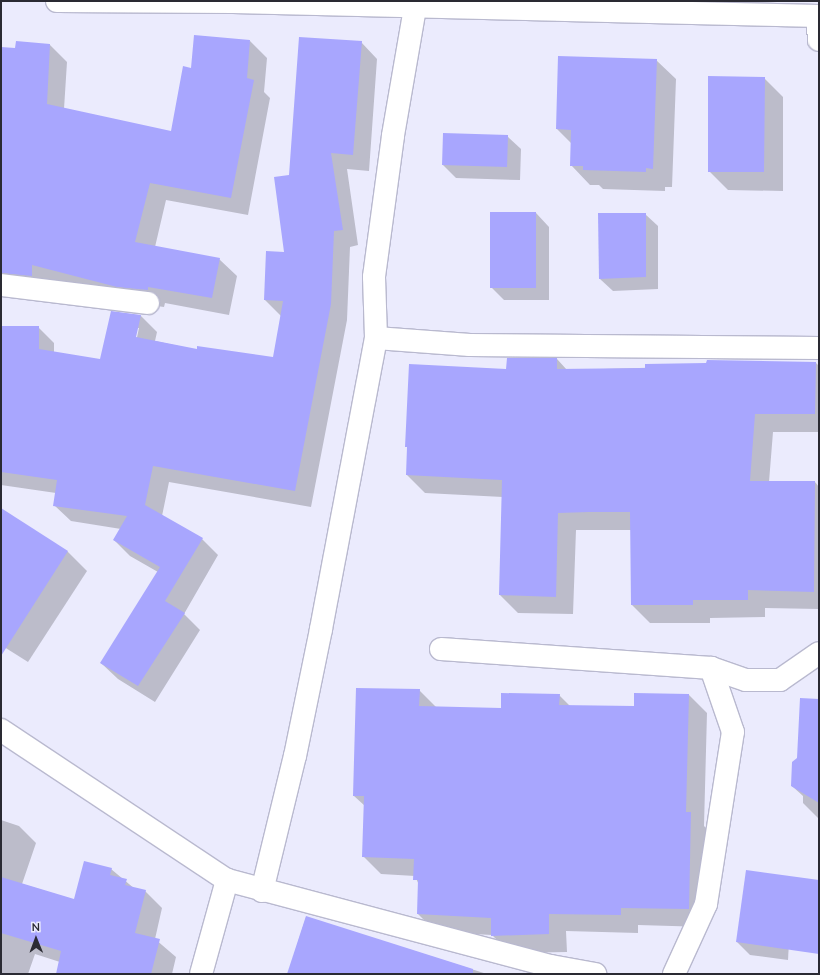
<!DOCTYPE html>
<html>
<head>
<meta charset="utf-8">
<style>
	body { margin:0 }
	#map { position:relative; width:820px; height:975px; overflow:hidden; background:#ebebfd; font-family:Mulish,sans-serif }
	div>[style] { position:absolute }
	.shadow>* { inset:0; background:#0003 }
	.building>* { inset:0; background:#a8a6fe }
	.roads { filter:drop-shadow(1px 0 #b9b9cf) drop-shadow(-1px 0 #b9b9cf) drop-shadow(0 1px #b9b9cf) drop-shadow(0 -1px #b9b9cf) }
	.minor>* { height:22px; margin:-11px; padding:0 11px; transform-origin:11px; border-radius:11px; background:#fff }
	span { translate:-50% -50%; white-space:nowrap; text-align:center; line-height:1.15; -webkit-text-stroke:3.5px #ebebfd; paint-order:stroke }
	.frame { position:absolute; inset:0; border:2px solid #2a2a33; pointer-events:none }
	.north { position:absolute; left:16px; top:919px; width:40px; height:40px; -webkit-text-stroke:3px #ebebfd; paint-order:stroke; rotate:359deg; font-size:11px; font-weight:700; line-height:16px; text-align:center; color:#2a2a33 }
	.north::after { content:''; display:block; margin:auto; width:14px; height:18px; background:#2a2a33; clip-path:polygon(50% 0,100% 100%,50% 72%,0 100%) }
</style>
</head>
<body>
<div id="map">
	<div class="shadow">
		<div style="clip-path:polygon(250px 41px,267px 58px,264px 92px,270px 98px,248px 215px,166px 200px,155px 247px,219px 259px,237px 276px,229px 315px,165px 303px,164px 307px,135px 303px,1px 283px,1px 48px,16px 50px,50px 45px,67px 62px,64px 109px,172px 132px,192px 69px)"></div>
		<div style="clip-path:polygon(evenodd,361px 42px,377px 59px,369px 171px,347px 169px,358px 245px,350px 247px,347px 320px,311px 507px,169px 482px,162px 516px,202px 539px,218px 555px,184px 614px,200px 630px,155px 702px,118px 679px,101px 663px,158px 572px,130px 556px,114px 540px,121px 529px,71px 521px,54px 505px,56px 493px,1px 485px,1px 327px,38px 327px,54px 343px,54px 353px,101px 360px,112px 312px,141px 316px,157px 332px,155px 341px,197px 350px,274px 358px,282px 317px,265px 300px,285px 253px,289px 176px,361px 42px,137px 328px,139px 328px,136px 342px,134px 341px,137px 328px)"></div>
		<div style="clip-path:polygon(656px 60px,676px 79px,672px 187px,665px 187px,665px 191px,603px 189px,599px 185px,590px 185px,571px 165px,572px 144px,557px 129px)"></div>
		<div style="clip-path:polygon(764px 78px,783px 97px,783px 191px,728px 190px,709px 171px)"></div>
		<div style="clip-path:polygon(507px 136px,521px 149px,520px 180px,456px 178px,443px 165px)"></div>
		<div style="clip-path:polygon(536px 213px,549px 227px,549px 300px,504px 300px,491px 287px)"></div>
		<div style="clip-path:polygon(645px 214px,658px 226px,658px 289px,613px 291px,600px 279px)"></div>
		<div style="clip-path:polygon(557px 359px,567px 370px,816px 363px,819px 366px,819px 432px,773px 432px,769px 482px,815px 482px,819px 487px,819px 609px,765px 608px,765px 617px,710px 618px,710px 623px,650px 623px,632px 605px,631px 530px,576px 530px,573px 614px,518px 613px,500px 595px,503px 497px,425px 493px,407px 475px,507px 370px)"></div>
		<div style="clip-path:polygon(9px 515px,68px 552px,87px 571px,28px 662px,1px 645px,1px 527px)"></div>
		<div style="clip-path:polygon(419px 690px,437px 708px,502px 709px,559px 695px,570px 706px,635px 707px,689px 695px,707px 713px,704px 826px,709px 831px,706px 927px,638px 925px,638px 933px,566px 931px,567px 952px,510px 953px,492px 935px,436px 932px,418px 914px,419px 885px,415px 876px,381px 874px,363px 856px,365px 806px,354px 796px)"></div>
		<div style="clip-path:polygon(819px 727px,819px 819px,803px 803px,803px 796px,792px 786px,798px 759px)"></div>
		<div style="clip-path:polygon(1px 820px,19px 826px,36px 843px,22px 884px,75px 900px,111px 869px,135px 889px,145px 891px,162px 908px,155px 939px,176px 957px,172px 974px,57px 974px,60px 962px,35px 954px,28px 974px,1px 974px)"></div>
		<div style="clip-path:polygon(792px 888px,788px 960px,750px 955px,737px 942px)"></div>
		<div style="clip-path:polygon(306px 917px,487px 974px,288px 974px)"></div>
	</div>
	<div class="building">
		<div style="clip-path:polygon(194px 35px,250px 40px,247px 78px,254px 80px,231px 198px,150px 183px,135px 242px,220px 258px,212px 298px,148px 287px,148px 290px,117px 287px,32px 265px,32px 276px,1px 273px,1px 47px,15px 48px,16px 41px,50px 44px,47px 104px,171px 131px,183px 66px,191px 68px)"></div>
		<div style="clip-path:polygon(299px 37px,362px 41px,353px 155px,331px 153px,343px 230px,334px 231px,331px 304px,295px 491px,153px 466px,145px 505px,203px 538px,165px 601px,185px 613px,138px 686px,100px 663px,160px 567px,113px 540px,127px 516px,53px 506px,57px 480px,1px 472px,1px 326px,39px 326px,39px 349px,100px 359px,111px 311px,141px 315px,136px 337px,197px 349px,197px 346px,273px 357px,283px 301px,264px 300px,266px 251px,284px 252px,274px 177px,289px 175px)"></div>
		<div style="clip-path:polygon(558px 56px,657px 59px,653px 169px,646px 168px,646px 172px,583px 170px,583px 166px,570px 166px,571px 130px,556px 129px)"></div>
		<div style="clip-path:polygon(708px 76px,765px 77px,764px 172px,708px 172px)"></div>
		<div style="clip-path:polygon(443px 133px,508px 135px,507px 167px,442px 165px)"></div>
		<div style="clip-path:polygon(490px 212px,536px 212px,536px 288px,490px 288px)"></div>
		<div style="clip-path:polygon(598px 213px,646px 213px,646px 277px,599px 279px)"></div>
		<div style="clip-path:polygon(507px 358px,557px 358px,557px 369px,645px 368px,645px 364px,706px 363px,707px 360px,816px 362px,815px 414px,755px 414px,750px 481px,815px 481px,814px 592px,748px 590px,748px 600px,693px 600px,693px 605px,631px 605px,630px 512px,589px 512px,558px 513px,556px 597px,499px 595px,502px 480px,406px 475px,407px 447px,405px 447px,409px 364px,506px 369px)"></div>
		<div style="clip-path:polygon(1px 508px,68px 551px,1px 656px)"></div>
		<div style="clip-path:polygon(356px 688px,420px 689px,419px 706px,501px 708px,501px 693px,560px 694px,559px 705px,634px 706px,634px 693px,689px 694px,686px 812px,691px 812px,689px 909px,621px 908px,621px 915px,549px 914px,549px 934px,491px 936px,491px 918px,417px 914px,418px 880px,413px 880px,414px 859px,362px 857px,364px 796px,353px 796px)"></div>
		<div style="clip-path:polygon(800px 698px,819px 699px,819px 803px,791px 786px,792px 762px,797px 758px)"></div>
		<div style="clip-path:polygon(84px 861px,112px 868px,110px 875px,127px 879px,125px 885px,146px 890px,135px 933px,160px 939px,151px 974px,56px 974px,61px 951px,1px 933px,1px 877px,74px 899px)"></div>
		<div style="clip-path:polygon(746px 870px,819px 880px,819px 954px,736px 942px)"></div>
		<div style="clip-path:polygon(306px 916px,473px 969px,473px 974px,287px 974px)"></div>
	</div>
	<div class="roads">
		<div class="minor">
			<div style="left:57px;top:1px;width:176px;rotate:0.3deg"></div>
			<div style="left:233px;top:2px;width:586px;rotate:1.37deg"></div>
			<div style="left:415px;top:8px;width:130px;rotate:99.8deg"></div>
			<div style="left:393px;top:136px;width:142px;rotate:97.7deg"></div>
			<div style="left:374px;top:277px;width:61px;rotate:88.1deg"></div>
			<div style="left:376px;top:338px;width:94px;rotate:4.3deg"></div>
			<div style="left:470px;top:345px;width:349px;rotate:0.5deg"></div>
			<div style="left:817px;top:16px;width:24px;rotate:85deg"></div>
			<div style="left:1px;top:285px;width:148px;rotate:7deg"></div>
			<div style="left:441px;top:649px;width:271px;rotate:4deg"></div>
			<div style="left:711px;top:668px;width:37px;rotate:19deg"></div>
			<div style="left:746px;top:680px;width:34px"></div>
			<div style="left:780px;top:680px;width:47px;rotate:-34.7deg"></div>
			<div style="left:1px;top:730px;width:271px;rotate:33.6deg"></div>
			<div style="left:227px;top:880px;width:335px;rotate:14.9deg"></div>
			<div style="left:551px;top:966px;width:45px;rotate:10.3deg"></div>
			<div style="left:262px;top:891px;width:139px;rotate:-76.3deg"></div>
			<div style="left:295px;top:756px;width:130px;rotate:-78.4deg"></div>
			<div style="left:321px;top:629px;width:296px;rotate:-79.3deg"></div>
			<div style="left:201px;top:974px;width:98px;rotate:-74.5deg"></div>
			<div style="left:674px;top:974px;width:77px;rotate:-65.4deg"></div>
			<div style="left:706px;top:904px;width:174px;rotate:-81.1deg"></div>
			<div style="left:733px;top:732px;width:68px;rotate:-109deg"></div>
		</div>
	</div>
	<div class="frame"></div>
	<div class="north">N</div>
</div>
</body>
</html>
